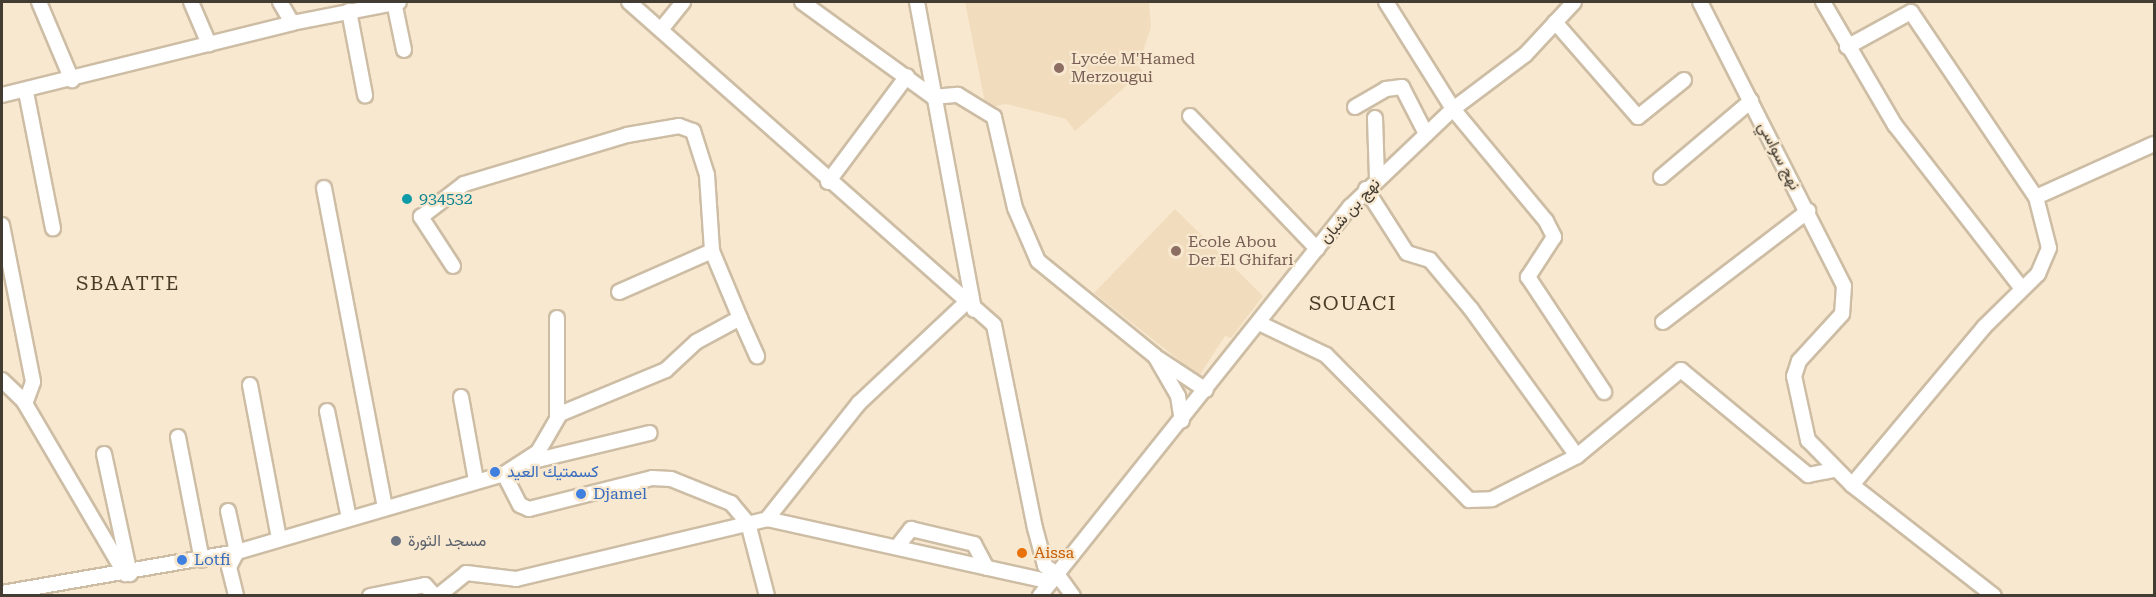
<!DOCTYPE html>
<html>
<head>
<meta charset="utf-8">
<style>
	body { margin:0 }
	#map { position:relative; width:2156px; height:597px; overflow:hidden; background:#f8e8cf; font-family:"Roboto Serif",Vazirmatn,serif }
	div>[style] { position:absolute }
	.built>* { inset:0; background:#f1ddbd }
	.roads { filter:drop-shadow(2px 0 #cdbda5) drop-shadow(-2px 0 #cdbda5) drop-shadow(0 2px #cdbda5) drop-shadow(0 -2px #cdbda5) }
	.minor>* { height:14px; margin:-7px; padding:0 7px; transform-origin:7px; border-radius:7px; background:#fff }
	.dots>* { width:16px; height:16px; translate:-50% -50%; box-sizing:border-box; border:3px solid #f8e8cf; border-radius:50% }
	span { translate:-50% -50%; white-space:nowrap; text-align:center; line-height:1.15; -webkit-text-stroke:4.5px #f8e8cf; paint-order:stroke }
	.education-label { font-size:16px; color:#785e54 }
	.left { translate:0 -50%; text-align:left }
	.street-label { font-size:16px; color:#423c32 }
	.culture-label { font-size:16px; color:#0d838f }
	.shop-label { font-size:16px; color:#366cbe }
	.worship-label { font-size:16px; color:#5b616d }
	.food-label { font-size:16px; color:#c56008 }
	.quarter-label { font-size:20px; color:#4a3d28; letter-spacing:1.5px }
	.frame { position:absolute; inset:0; border:3px solid #423c32; pointer-events:none }
</style>
</head>
<body>
<div id="map">
	<div class="built">
		<div style="clip-path:polygon(965px 2px,1149px 2px,1151px 27px,1138px 66px,1143px 71px,1075px 131px,1066px 119px,1006px 104px,986px 108px)"></div>
		<div style="clip-path:polygon(1175px 209px,1263px 296px,1231px 338px,1225px 336px,1199px 376px,1094px 293px)"></div>
	</div>
	<div class="roads">
		<div class="minor">
			<div style="left:39px;top:2px;width:85px;rotate:67.1deg"></div>
			<div style="left:191px;top:2px;width:46px;rotate:66.8deg"></div>
			<div style="left:280px;top:2px;width:24px;rotate:60deg"></div>
			<div style="left:292px;top:23px;width:109px;rotate:-11.1deg"></div>
			<div style="left:394px;top:2px;width:49px;rotate:78.2deg"></div>
			<div style="left:629px;top:2px;width:487px;rotate:41.5deg"></div>
			<div style="left:994px;top:325px;width:207px;rotate:78.6deg"></div>
			<div style="left:1035px;top:528px;width:39px;rotate:75deg"></div>
			<div style="left:1045px;top:566px;width:14px;rotate:34deg"></div>
			<div style="left:1057px;top:574px;width:28px;rotate:128deg"></div>
			<div style="left:802px;top:2px;width:162px;rotate:35.9deg"></div>
			<div style="left:933px;top:97px;width:25px;rotate:-5deg"></div>
			<div style="left:958px;top:95px;width:42px;rotate:31.4deg"></div>
			<div style="left:994px;top:117px;width:93px;rotate:77deg"></div>
			<div style="left:1015px;top:208px;width:58px;rotate:66.5deg"></div>
			<div style="left:1038px;top:261px;width:151px;rotate:39.1deg"></div>
			<div style="left:1155px;top:356px;width:46px;rotate:60.1deg"></div>
			<div style="left:1178px;top:396px;width:25px;rotate:81deg"></div>
			<div style="left:917px;top:2px;width:313px;rotate:79.5deg"></div>
			<div style="left:1386px;top:2px;width:126px;rotate:57.9deg"></div>
			<div style="left:1453px;top:109px;width:146px;rotate:50.3deg"></div>
			<div style="left:1546px;top:221px;width:18px;rotate:63deg"></div>
			<div style="left:1554px;top:237px;width:48px;rotate:123deg"></div>
			<div style="left:1528px;top:277px;width:138px;rotate:56.5deg"></div>
			<div style="left:1700px;top:2px;width:318px;rotate:63.1deg"></div>
			<div style="left:1844px;top:286px;width:28px;rotate:94deg"></div>
			<div style="left:1842px;top:314px;width:64px;rotate:132.5deg"></div>
			<div style="left:1799px;top:361px;width:16px;rotate:108deg"></div>
			<div style="left:1794px;top:376px;width:66px;rotate:77.7deg"></div>
			<div style="left:1808px;top:440px;width:63px;rotate:45.6deg"></div>
			<div style="left:1852px;top:485px;width:206px;rotate:-50.1deg"></div>
			<div style="left:1984px;top:327px;width:76px;rotate:-44.5deg"></div>
			<div style="left:2038px;top:274px;width:28px;rotate:-67deg"></div>
			<div style="left:2049px;top:248px;width:53px;rotate:-104.3deg"></div>
			<div style="left:2036px;top:197px;width:129px;rotate:-24.2deg"></div>
			<div style="left:1823px;top:2px;width:143px;rotate:59.7deg"></div>
			<div style="left:1895px;top:125px;width:207px;rotate:52.2deg"></div>
			<div style="left:349px;top:11px;width:86px;rotate:79.2deg"></div>
			<div style="left:1555px;top:22px;width:126px;rotate:48.9deg"></div>
			<div style="left:1638px;top:117px;width:59px;rotate:-38.8deg"></div>
			<div style="left:663px;top:27px;width:32px;rotate:-51deg"></div>
			<div style="left:1847px;top:47px;width:73px;rotate:-28.7deg"></div>
			<div style="left:1911px;top:12px;width:223px;rotate:56deg"></div>
			<div style="left:26px;top:92px;width:139px;rotate:78.8deg"></div>
			<div style="left:2px;top:95px;width:299px;rotate:-13.9deg"></div>
			<div style="left:1355px;top:107px;width:36px;rotate:-30deg"></div>
			<div style="left:1386px;top:89px;width:16px;rotate:-7deg"></div>
			<div style="left:1402px;top:87px;width:53px;rotate:62.9deg"></div>
			<div style="left:1190px;top:116px;width:184px;rotate:46.3deg"></div>
			<div style="left:1375px;top:118px;width:61px;rotate:88.1deg"></div>
			<div style="left:1661px;top:177px;width:118px;rotate:-40.2deg"></div>
			<div style="left:828px;top:182px;width:132px;rotate:-53.3deg"></div>
			<div style="left:324px;top:188px;width:325px;rotate:79.2deg"></div>
			<div style="left:1366px;top:189px;width:76px;rotate:57.4deg"></div>
			<div style="left:1407px;top:253px;width:24px;rotate:17deg"></div>
			<div style="left:1430px;top:260px;width:64px;rotate:50.1deg"></div>
			<div style="left:1471px;top:309px;width:181px;rotate:54.2deg"></div>
			<div style="left:2px;top:225px;width:160px;rotate:78.8deg"></div>
			<div style="left:33px;top:382px;width:23px;rotate:110deg"></div>
			<div style="left:453px;top:266px;width:59px;rotate:-123.1deg"></div>
			<div style="left:421px;top:217px;width:54px;rotate:-37.5deg"></div>
			<div style="left:464px;top:184px;width:170px;rotate:-16.7deg"></div>
			<div style="left:627px;top:135px;width:53px;rotate:-9.8deg"></div>
			<div style="left:679px;top:126px;width:15px;rotate:20deg"></div>
			<div style="left:693px;top:131px;width:46px;rotate:72.3deg"></div>
			<div style="left:707px;top:175px;width:76px;rotate:86.2deg"></div>
			<div style="left:712px;top:251px;width:73px;rotate:67.3deg"></div>
			<div style="left:740px;top:318px;width:50px;rotate:151.4deg"></div>
			<div style="left:696px;top:342px;width:41px;rotate:137deg"></div>
			<div style="left:666px;top:370px;width:115px;rotate:157.5deg"></div>
			<div style="left:560px;top:414px;width:44px;rotate:120.1deg"></div>
			<div style="left:538px;top:452px;width:40px;rotate:147.1deg"></div>
			<div style="left:619px;top:292px;width:102px;rotate:-23.8deg"></div>
			<div style="left:740px;top:318px;width:42px;rotate:65.9deg"></div>
			<div style="left:1663px;top:322px;width:183px;rotate:-37.4deg"></div>
			<div style="left:1259px;top:323px;width:74px;rotate:25.5deg"></div>
			<div style="left:1326px;top:355px;width:204px;rotate:45.4deg"></div>
			<div style="left:1469px;top:500px;width:23px;rotate:-2deg"></div>
			<div style="left:1492px;top:499px;width:95px;rotate:-26.8deg"></div>
			<div style="left:1577px;top:456px;width:135px;rotate:-39.6deg"></div>
			<div style="left:1681px;top:370px;width:165px;rotate:39.6deg"></div>
			<div style="left:1808px;top:475px;width:25px;rotate:-11deg"></div>
			<div style="left:1159px;top:359px;width:56px;rotate:33.4deg"></div>
			<div style="left:2px;top:380px;width:29px;rotate:44deg"></div>
			<div style="left:23px;top:400px;width:202px;rotate:59.6deg"></div>
			<div style="left:250px;top:385px;width:157px;rotate:79.3deg"></div>
			<div style="left:461px;top:397px;width:84px;rotate:79.8deg"></div>
			<div style="left:327px;top:411px;width:109px;rotate:78.4deg"></div>
			<div style="left:557px;top:417px;width:99px;rotate:-90deg"></div>
			<div style="left:178px;top:437px;width:125px;rotate:79deg"></div>
			<div style="left:104px;top:454px;width:123px;rotate:77.8deg"></div>
			<div style="left:529px;top:462px;width:124px;rotate:-13.5deg"></div>
			<div style="left:1852px;top:485px;width:180px;rotate:38deg"></div>
			<div style="left:228px;top:511px;width:42px;rotate:77.6deg"></div>
			<div style="left:237px;top:552px;width:17px;rotate:118deg"></div>
			<div style="left:229px;top:567px;width:30px;rotate:76deg"></div>
			<div style="left:767px;top:519px;width:148px;rotate:-51.6deg"></div>
			<div style="left:859px;top:403px;width:154px;rotate:-43.2deg"></div>
			<div style="left:897px;top:547px;width:23px;rotate:-52deg"></div>
			<div style="left:911px;top:529px;width:65px;rotate:13.4deg"></div>
			<div style="left:974px;top:544px;width:27px;rotate:62deg"></div>
			<div style="left:2px;top:593px;width:239px;rotate:-9.9deg"></div>
			<div style="left:237px;top:552px;width:278px;rotate:-16.3deg"></div>
			<div style="left:504px;top:474px;width:35px;rotate:63deg"></div>
			<div style="left:520px;top:505px;width:10px;rotate:24deg"></div>
			<div style="left:529px;top:509px;width:127px;rotate:-14.1deg"></div>
			<div style="left:652px;top:478px;width:19px;rotate:3deg"></div>
			<div style="left:671px;top:479px;width:65px;rotate:21.8deg"></div>
			<div style="left:731px;top:503px;width:26px;rotate:50deg"></div>
			<div style="left:748px;top:523px;width:75px;rotate:75.4deg"></div>
			<div style="left:370px;top:596px;width:56px;rotate:-11.3deg"></div>
			<div style="left:425px;top:585px;width:15px;rotate:48deg"></div>
			<div style="left:438px;top:596px;width:36px;rotate:-39deg"></div>
			<div style="left:466px;top:573px;width:50px;rotate:6.8deg"></div>
			<div style="left:516px;top:579px;width:258px;rotate:-13.4deg"></div>
			<div style="left:767px;top:519px;width:291px;rotate:12.5deg"></div>
			<div style="left:1073px;top:596px;width:27px;rotate:-126deg"></div>
			<div style="left:1057px;top:574px;width:470px;rotate:-51.4deg"></div>
			<div style="left:1350px;top:207px;width:142px;rotate:-43.6deg"></div>
			<div style="left:1453px;top:109px;width:90px;rotate:-36.9deg"></div>
			<div style="left:1525px;top:55px;width:72px;rotate:-47.2deg"></div>
		</div>
	</div>
	<div class="dots">
		<div style="left:1059px;top:68px;background:#8d6e63"></div>
		<div style="left:407px;top:199px;background:#0f9aa8"></div>
		<div style="left:1176px;top:251px;background:#8d6e63"></div>
		<div style="left:495px;top:472px;background:#3f7fe0"></div>
		<div style="left:581px;top:494px;background:#3f7fe0"></div>
		<div style="left:396px;top:541px;background:#6b7280"></div>
		<div style="left:1022px;top:553px;background:#e8710a"></div>
		<div style="left:182px;top:560px;background:#3f7fe0"></div>
	</div>
	<div class="education-label">
		<span class="left" style="left:1071px;top:68px">Lycée M'Hamed<br>Merzougui</span>
		<span class="left" style="left:1188px;top:251px">Ecole Abou<br>Der El Ghifari</span>
	</div>
	<div class="street-label">
		<span style="left:1779px;top:156px;rotate:63deg">نهج سواسي</span>
		<span style="left:1350px;top:211px;rotate:-48deg">نهج بن شبان</span>
	</div>
	<div class="culture-label">
		<span class="left" style="left:419px;top:199px">934532</span>
	</div>
	<div class="shop-label">
		<span class="left" style="left:507px;top:472px">كسمتيك العيد</span>
		<span class="left" style="left:593px;top:494px">Djamel</span>
		<span class="left" style="left:194px;top:560px">Lotfi</span>
	</div>
	<div class="worship-label">
		<span class="left" style="left:408px;top:541px">مسجد الثورة</span>
	</div>
	<div class="food-label">
		<span class="left" style="left:1034px;top:553px">Aissa</span>
	</div>
	<div class="quarter-label">
		<span style="left:128px;top:283px">SBAATTE</span>
		<span style="left:1353px;top:303px">SOUACI</span>
	</div>
	<div class="frame"></div>
</div>
</body>
</html>
